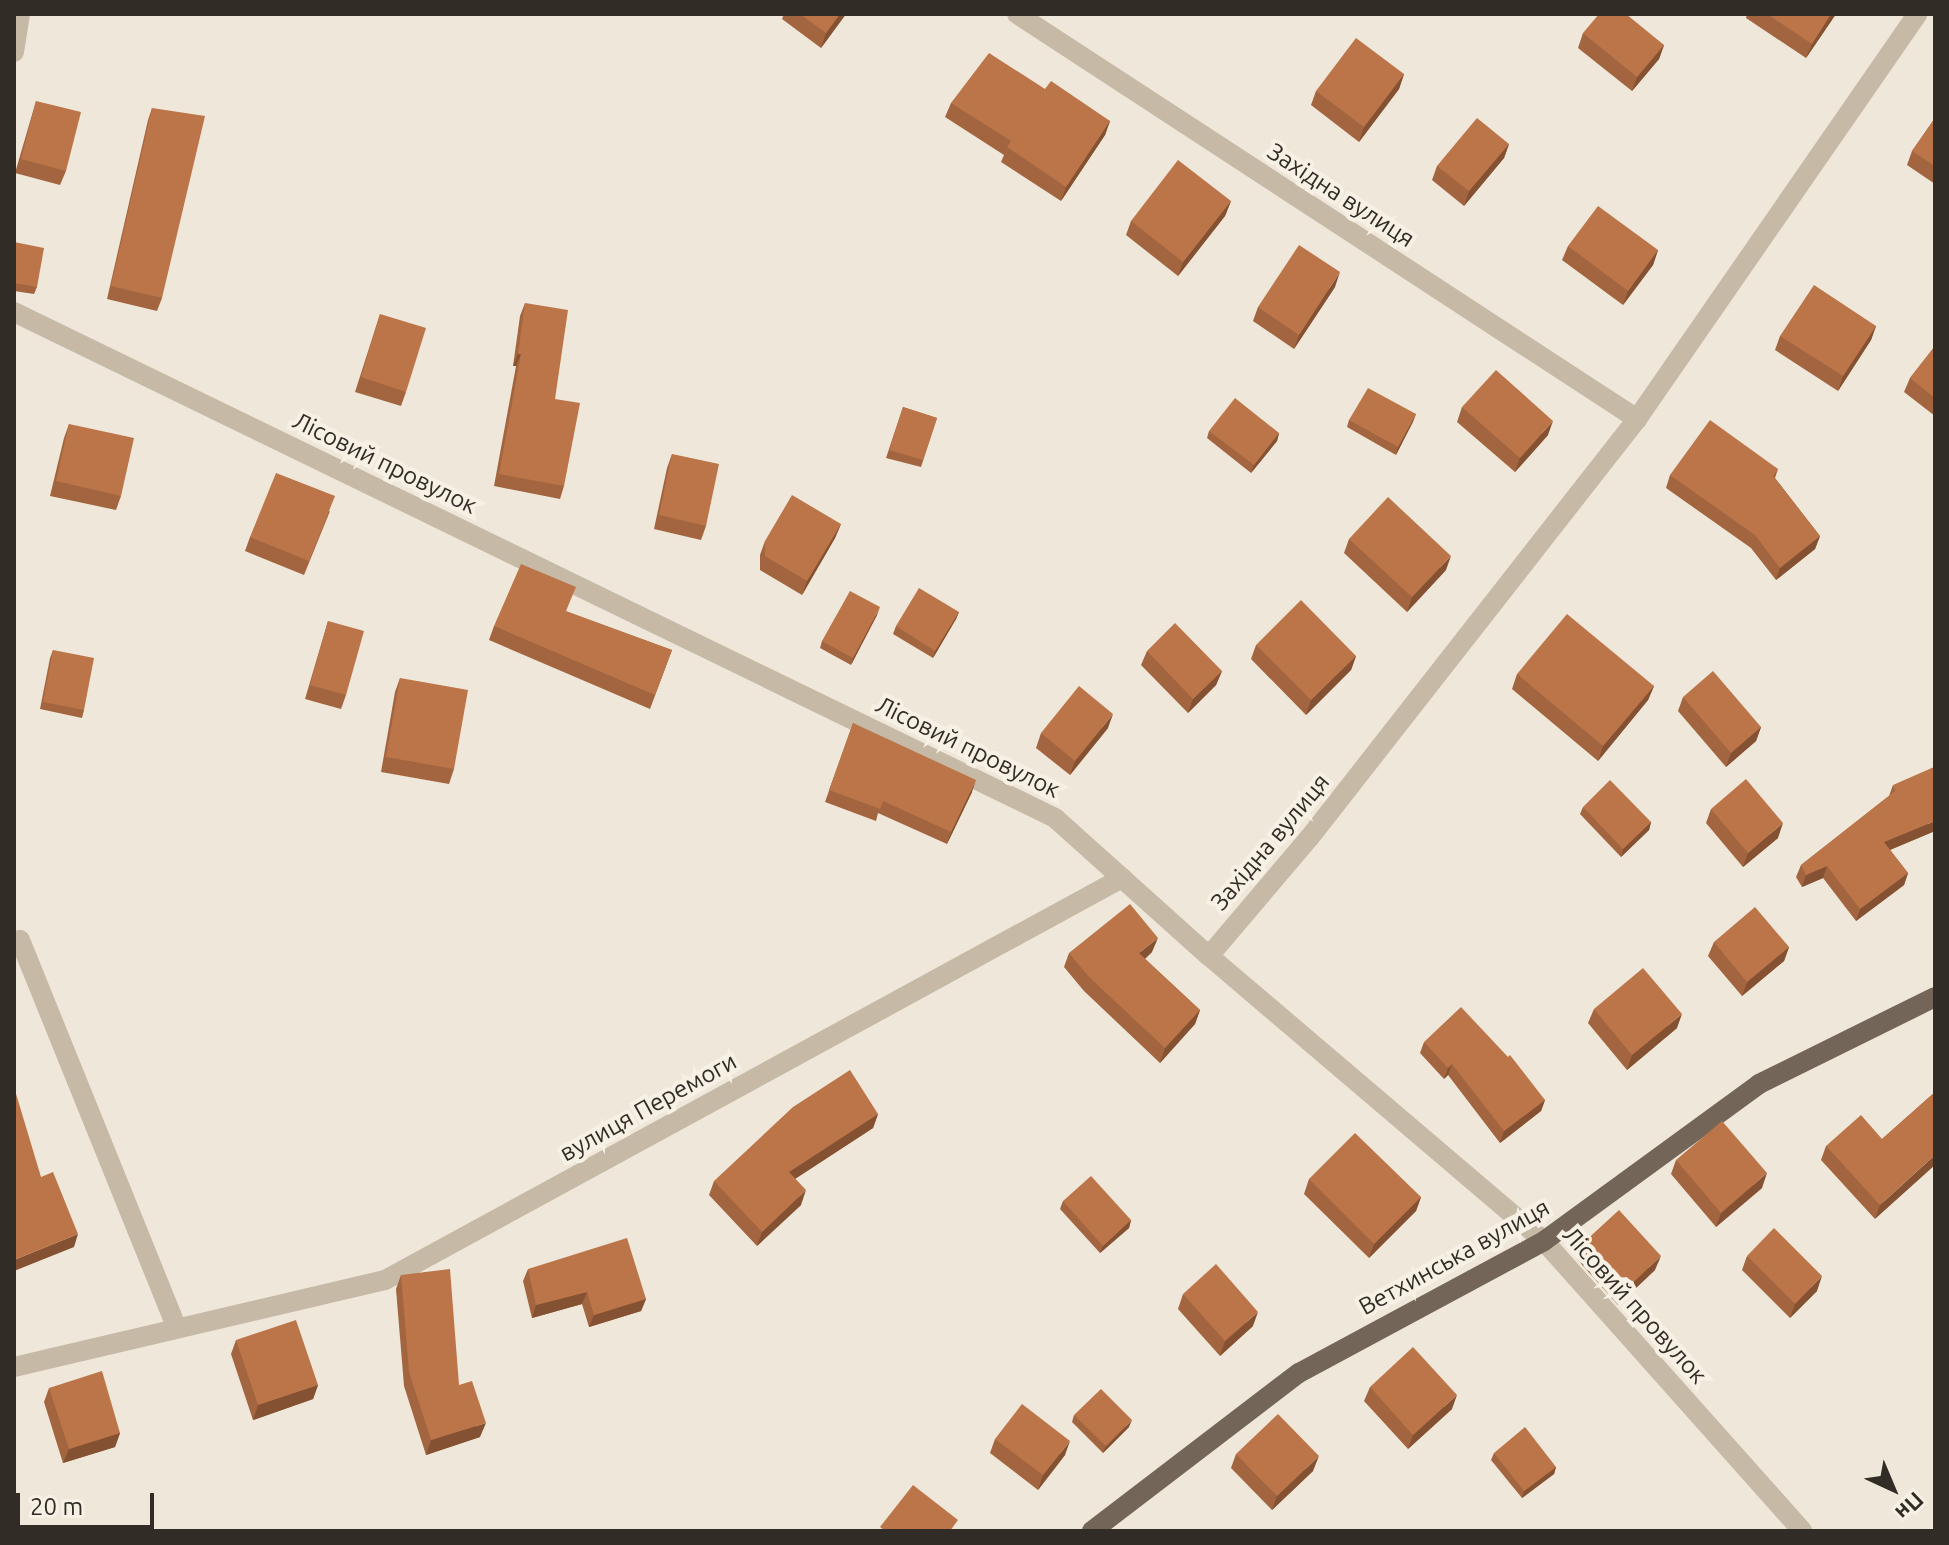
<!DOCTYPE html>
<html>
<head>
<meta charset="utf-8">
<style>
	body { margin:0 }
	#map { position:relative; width:1949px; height:1545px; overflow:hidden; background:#efe7d9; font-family:Ubuntu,sans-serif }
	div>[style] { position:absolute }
	.minor>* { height:20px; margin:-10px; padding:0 10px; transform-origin:10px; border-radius:10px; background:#c6b9a6 }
	.major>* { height:20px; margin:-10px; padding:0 10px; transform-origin:10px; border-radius:10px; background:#736558 }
	.wall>* { inset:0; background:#a2653f }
	.shaded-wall>* { inset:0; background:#845233 }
	.building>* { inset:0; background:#bc7549 }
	span { translate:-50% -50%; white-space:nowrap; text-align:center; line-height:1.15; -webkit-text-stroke:8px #f7f1e5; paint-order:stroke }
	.street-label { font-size:24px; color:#322c26 }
	.frame { position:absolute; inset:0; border:16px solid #322c26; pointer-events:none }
	.north { position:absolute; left:1853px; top:1449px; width:80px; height:80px; -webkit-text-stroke:6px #f7f1e5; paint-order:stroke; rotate:136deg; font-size:22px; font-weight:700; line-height:32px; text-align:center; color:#322c26 }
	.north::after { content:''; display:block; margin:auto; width:28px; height:36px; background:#322c26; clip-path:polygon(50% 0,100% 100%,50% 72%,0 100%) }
	.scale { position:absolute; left:16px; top:1493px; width:138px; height:36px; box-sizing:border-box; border:4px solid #322c26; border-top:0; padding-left:10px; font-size:24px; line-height:28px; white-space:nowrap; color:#322c26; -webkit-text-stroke:6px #f7f1e5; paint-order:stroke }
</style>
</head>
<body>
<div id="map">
	<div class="minor">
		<div style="left:1017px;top:14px;width:741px;rotate:33.15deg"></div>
		<div style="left:14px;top:52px;width:38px;rotate:-81deg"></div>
		<div style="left:14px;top:312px;width:1157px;rotate:25.92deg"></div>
		<div style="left:1055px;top:818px;width:207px;rotate:41.9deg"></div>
		<div style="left:1209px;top:956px;width:440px;rotate:40.4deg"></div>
		<div style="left:1544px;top:1241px;width:388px;rotate:48.3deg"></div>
		<div style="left:14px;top:942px;width:6px;rotate:-18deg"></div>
		<div style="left:20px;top:940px;width:419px;rotate:68deg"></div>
		<div style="left:1209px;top:956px;width:156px;rotate:-49.7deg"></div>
		<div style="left:1310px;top:837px;width:531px;rotate:-51.96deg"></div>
		<div style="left:1637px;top:419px;width:492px;rotate:-55.3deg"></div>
		<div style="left:14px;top:1367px;width:381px;rotate:-13.2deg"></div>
		<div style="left:385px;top:1280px;width:840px;rotate:-28.61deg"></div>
	</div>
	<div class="major">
		<div style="left:1092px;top:1531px;width:260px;rotate:-37.4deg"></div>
		<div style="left:1299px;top:1373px;width:278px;rotate:-28.3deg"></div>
		<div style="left:1544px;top:1241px;width:266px;rotate:-36.1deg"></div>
		<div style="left:1759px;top:1084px;width:196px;rotate:-26.3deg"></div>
	</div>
	<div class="wall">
		<div style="clip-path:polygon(784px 14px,846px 14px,821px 48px,782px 19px)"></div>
		<div style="clip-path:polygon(1747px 14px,1836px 14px,1806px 58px,1746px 18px)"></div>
		<div style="clip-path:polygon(1583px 33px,1664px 45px,1659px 59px,1632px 91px,1578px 48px)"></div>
		<div style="clip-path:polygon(1404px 74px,1399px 89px,1359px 142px,1311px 105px,1316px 91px)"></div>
		<div style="clip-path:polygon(1045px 89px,1110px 121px,1105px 135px,1061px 201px,1001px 162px,1004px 155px,945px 117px,951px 103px)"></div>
		<div style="clip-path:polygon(36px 101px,66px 171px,60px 185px,15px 173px)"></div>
		<div style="clip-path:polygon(152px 108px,162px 298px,157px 311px,107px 299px,148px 120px)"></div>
		<div style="clip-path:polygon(1935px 118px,1935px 184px,1907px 165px,1912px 151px)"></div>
		<div style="clip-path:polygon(1509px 144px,1504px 158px,1464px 206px,1432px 180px,1437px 166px)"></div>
		<div style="clip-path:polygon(1231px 201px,1225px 216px,1178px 276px,1126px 235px,1131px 221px)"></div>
		<div style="clip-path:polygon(14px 242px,37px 287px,34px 294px,14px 291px)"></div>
		<div style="clip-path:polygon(1568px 246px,1658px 250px,1653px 265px,1623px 305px,1562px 260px)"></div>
		<div style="clip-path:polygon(1335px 287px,1294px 349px,1253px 321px,1258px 307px)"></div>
		<div style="clip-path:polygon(525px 303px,555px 399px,564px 486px,560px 499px,494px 486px,516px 366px,513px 366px,520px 316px)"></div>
		<div style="clip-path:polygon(380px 314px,406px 392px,401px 406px,355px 392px)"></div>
		<div style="clip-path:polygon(1876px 326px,1871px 340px,1838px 391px,1775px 350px,1780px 336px)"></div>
		<div style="clip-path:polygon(1935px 346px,1935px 416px,1904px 392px,1910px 378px)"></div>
		<div style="clip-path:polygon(903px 407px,937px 418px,921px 467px,886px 458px)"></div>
		<div style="clip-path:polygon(1462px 407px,1548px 435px,1515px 472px,1457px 422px)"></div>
		<div style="clip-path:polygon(1416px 414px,1396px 455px,1347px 427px,1349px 420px)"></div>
		<div style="clip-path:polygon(69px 424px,121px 496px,116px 510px,50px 496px,64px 438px)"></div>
		<div style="clip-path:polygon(1209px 431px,1279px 433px,1277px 441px,1251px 473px,1207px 438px)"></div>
		<div style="clip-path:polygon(672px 454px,706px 526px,701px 540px,654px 529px,667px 468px)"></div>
		<div style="clip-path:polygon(1778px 469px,1775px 478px,1820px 536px,1815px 549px,1776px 580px,1751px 548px,1666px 488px,1670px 475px)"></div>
		<div style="clip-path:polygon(330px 511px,304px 575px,245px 551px,250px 537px)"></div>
		<div style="clip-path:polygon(841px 524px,835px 538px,802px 595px,760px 570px,760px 555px,765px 541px)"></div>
		<div style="clip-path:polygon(1349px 539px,1446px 570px,1407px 612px,1344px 553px)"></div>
		<div style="clip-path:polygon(567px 612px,672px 650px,650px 709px,489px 640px,494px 626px)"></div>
		<div style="clip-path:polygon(959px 612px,956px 619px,933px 658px,893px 634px,896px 626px)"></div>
		<div style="clip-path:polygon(877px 615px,851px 665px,820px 648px,822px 641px)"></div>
		<div style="clip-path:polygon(328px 621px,346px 695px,341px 709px,305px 699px)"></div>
		<div style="clip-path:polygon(1256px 645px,1356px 656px,1351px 670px,1306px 715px,1251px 659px)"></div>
		<div style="clip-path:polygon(53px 650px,84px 710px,82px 718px,40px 709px,50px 658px)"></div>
		<div style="clip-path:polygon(1147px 651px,1222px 671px,1216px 685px,1188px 713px,1141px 665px)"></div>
		<div style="clip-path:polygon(1517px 674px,1654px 686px,1648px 700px,1598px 761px,1512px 689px)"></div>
		<div style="clip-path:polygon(400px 678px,454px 769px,449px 784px,381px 772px,395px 692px)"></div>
		<div style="clip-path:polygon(1683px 697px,1761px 727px,1756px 741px,1726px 767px,1678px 711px)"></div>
		<div style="clip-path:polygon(853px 723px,972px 792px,947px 844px,878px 813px,876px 821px,825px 802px)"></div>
		<div style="clip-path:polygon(1108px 728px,1070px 775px,1036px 748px,1041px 733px)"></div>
		<div style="clip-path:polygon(1893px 785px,1935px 831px,1890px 850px,1908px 873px,1904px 885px,1856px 921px,1823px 878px,1802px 887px,1796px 877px,1801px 865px,1889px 796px)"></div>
		<div style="clip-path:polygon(1583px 807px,1651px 822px,1649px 830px,1621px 857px,1580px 814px)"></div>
		<div style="clip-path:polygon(1711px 809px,1778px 838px,1743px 867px,1706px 823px)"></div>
		<div style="clip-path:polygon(1714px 942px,1789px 947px,1784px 961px,1742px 996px,1708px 956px)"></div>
		<div style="clip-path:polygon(1152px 952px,1145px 959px,1200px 1010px,1195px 1024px,1160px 1063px,1084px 991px,1064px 967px,1069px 953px)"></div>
		<div style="clip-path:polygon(1594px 1009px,1677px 1028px,1627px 1070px,1588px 1023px)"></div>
		<div style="clip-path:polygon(1424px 1042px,1545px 1100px,1541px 1111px,1500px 1143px,1448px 1075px,1444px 1079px,1420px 1053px)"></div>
		<div style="clip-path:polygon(1935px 1092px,1875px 1219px,1821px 1160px,1826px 1146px,1882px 1139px)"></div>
		<div style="clip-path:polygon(878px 1114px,873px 1128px,795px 1179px,801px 1205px,757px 1246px,709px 1195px,714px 1181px)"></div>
		<div style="clip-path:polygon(1676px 1160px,1762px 1188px,1716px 1227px,1671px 1174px)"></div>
		<div style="clip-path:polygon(1309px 1179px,1421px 1197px,1416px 1211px,1369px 1258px,1304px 1194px)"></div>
		<div style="clip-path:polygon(1063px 1201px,1131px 1220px,1129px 1228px,1100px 1253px,1060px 1209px)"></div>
		<div style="clip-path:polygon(1582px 1244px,1655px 1270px,1618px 1305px,1577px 1259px)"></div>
		<div style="clip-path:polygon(1747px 1256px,1817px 1291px,1790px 1318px,1742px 1270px)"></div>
		<div style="clip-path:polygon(528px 1269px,646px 1299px,641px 1311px,589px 1327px,582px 1304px,532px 1318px,523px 1281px)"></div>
		<div style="clip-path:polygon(401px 1275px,459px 1385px,480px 1437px,426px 1455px,404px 1386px,396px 1289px)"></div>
		<div style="clip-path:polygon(1183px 1294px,1253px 1326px,1220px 1356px,1178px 1309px)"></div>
		<div style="clip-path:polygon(236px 1340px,318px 1385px,313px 1399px,253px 1420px,231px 1354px)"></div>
		<div style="clip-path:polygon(1370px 1387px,1452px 1409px,1408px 1449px,1364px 1401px)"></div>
		<div style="clip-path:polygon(49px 1388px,120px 1433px,115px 1447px,63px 1463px,44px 1402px)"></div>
		<div style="clip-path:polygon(1074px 1415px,1129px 1427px,1103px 1453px,1072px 1422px)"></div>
		<div style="clip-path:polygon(995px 1439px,1065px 1455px,1038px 1490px,990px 1453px)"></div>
		<div style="clip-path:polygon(1494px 1453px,1556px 1467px,1554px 1474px,1522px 1498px,1491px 1460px)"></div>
		<div style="clip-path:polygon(1236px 1454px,1313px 1471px,1272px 1510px,1231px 1468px)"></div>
	</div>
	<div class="shaded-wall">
		<div style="clip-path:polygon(840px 14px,846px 14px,821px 48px,826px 33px)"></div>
		<div style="clip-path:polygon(1831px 14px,1836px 14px,1806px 58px,1812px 44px)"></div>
		<div style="clip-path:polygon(1664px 45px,1659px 59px,1632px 91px,1637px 77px)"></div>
		<div style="clip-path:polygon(1404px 74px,1399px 89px,1359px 142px,1364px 127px)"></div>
		<div style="clip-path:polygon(1110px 121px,1105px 135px,1061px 201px,1066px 187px)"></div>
		<div style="clip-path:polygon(1509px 144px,1504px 158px,1464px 206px,1469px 191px)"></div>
		<div style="clip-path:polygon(1231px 201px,1225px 216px,1178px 276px,1183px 262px)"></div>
		<div style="clip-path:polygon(1658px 250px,1653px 265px,1623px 305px,1628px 291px)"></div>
		<div style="clip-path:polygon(1340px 272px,1335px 287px,1294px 349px,1299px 335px)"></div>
		<div style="clip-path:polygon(1876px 326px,1871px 340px,1838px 391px,1843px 376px)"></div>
		<div style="clip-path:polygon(518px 354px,521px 354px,516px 366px,513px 366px)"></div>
		<div style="clip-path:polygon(1416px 414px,1413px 422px,1396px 455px,1398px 447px)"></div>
		<div style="clip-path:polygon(1553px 421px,1548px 435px,1515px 472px,1520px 458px)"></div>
		<div style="clip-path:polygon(1279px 433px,1277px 441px,1251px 473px,1254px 465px)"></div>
		<div style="clip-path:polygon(841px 524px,835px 538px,802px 595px,807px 581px)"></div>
		<div style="clip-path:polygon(1820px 536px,1815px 549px,1776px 580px,1780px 568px)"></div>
		<div style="clip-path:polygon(1451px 556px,1446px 570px,1407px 612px,1412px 597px)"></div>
		<div style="clip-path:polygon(880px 607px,877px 615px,851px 665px,853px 658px)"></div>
		<div style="clip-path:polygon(959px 612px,956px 619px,933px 658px,935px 651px)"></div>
		<div style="clip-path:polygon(1356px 656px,1351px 670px,1306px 715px,1311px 700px)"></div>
		<div style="clip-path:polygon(1222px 671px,1216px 685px,1188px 713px,1193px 699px)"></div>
		<div style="clip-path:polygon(1654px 686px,1648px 700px,1598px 761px,1603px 746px)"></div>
		<div style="clip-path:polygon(1113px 714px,1108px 728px,1070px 775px,1075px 761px)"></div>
		<div style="clip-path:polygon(1761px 727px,1756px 741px,1726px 767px,1731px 753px)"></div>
		<div style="clip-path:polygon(976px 780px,972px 792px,947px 844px,951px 832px)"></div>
		<div style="clip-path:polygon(1935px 821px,1935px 831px,1880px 854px,1884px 842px)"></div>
		<div style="clip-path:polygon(1651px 822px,1649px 830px,1621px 857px,1623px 849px)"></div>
		<div style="clip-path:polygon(1783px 823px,1778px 838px,1743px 867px,1748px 853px)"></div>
		<div style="clip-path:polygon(1827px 866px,1823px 878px,1802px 887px,1806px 875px)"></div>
		<div style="clip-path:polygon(1908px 873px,1904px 885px,1856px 921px,1860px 909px)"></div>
		<div style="clip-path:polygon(1158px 938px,1152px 952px,1134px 968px,1139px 953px)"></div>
		<div style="clip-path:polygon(1789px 947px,1784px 961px,1742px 996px,1747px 982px)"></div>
		<div style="clip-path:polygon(1200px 1010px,1195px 1024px,1160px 1063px,1165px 1048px)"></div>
		<div style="clip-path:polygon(1682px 1014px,1677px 1028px,1627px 1070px,1632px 1055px)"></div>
		<div style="clip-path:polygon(1452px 1064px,1448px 1075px,1444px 1079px,1448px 1068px)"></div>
		<div style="clip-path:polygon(1545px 1100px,1541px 1111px,1500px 1143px,1504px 1131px)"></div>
		<div style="clip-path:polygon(878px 1114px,873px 1128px,784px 1186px,789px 1172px)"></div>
		<div style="clip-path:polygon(1935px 1155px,1935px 1165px,1875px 1219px,1880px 1205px)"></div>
		<div style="clip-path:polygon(1767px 1173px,1762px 1188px,1716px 1227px,1721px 1213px)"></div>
		<div style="clip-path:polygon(806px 1190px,801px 1205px,757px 1246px,762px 1232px)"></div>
		<div style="clip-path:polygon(1421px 1197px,1416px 1211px,1369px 1258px,1374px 1244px)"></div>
		<div style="clip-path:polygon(1131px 1220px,1129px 1228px,1100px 1253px,1103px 1246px)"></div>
		<div style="clip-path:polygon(78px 1234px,74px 1247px,14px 1271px,14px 1260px)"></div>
		<div style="clip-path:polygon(1661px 1256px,1655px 1270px,1618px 1305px,1624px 1291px)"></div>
		<div style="clip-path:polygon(1822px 1276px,1817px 1291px,1790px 1318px,1795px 1304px)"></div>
		<div style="clip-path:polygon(587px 1292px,582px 1304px,532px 1318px,536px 1305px)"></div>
		<div style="clip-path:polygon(646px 1299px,641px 1311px,589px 1327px,594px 1315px)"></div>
		<div style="clip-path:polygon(1258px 1312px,1253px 1326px,1220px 1356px,1225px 1341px)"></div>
		<div style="clip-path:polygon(318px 1385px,313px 1399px,253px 1420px,258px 1405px)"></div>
		<div style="clip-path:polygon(1457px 1395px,1452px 1409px,1408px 1449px,1413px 1435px)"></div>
		<div style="clip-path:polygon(1132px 1420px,1129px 1427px,1103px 1453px,1106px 1446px)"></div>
		<div style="clip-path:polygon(486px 1423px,480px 1437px,426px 1455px,431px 1440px)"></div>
		<div style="clip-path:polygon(120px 1433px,115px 1447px,63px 1463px,69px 1449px)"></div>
		<div style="clip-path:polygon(1070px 1441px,1065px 1455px,1038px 1490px,1043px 1475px)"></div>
		<div style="clip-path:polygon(1319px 1456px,1313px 1471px,1272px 1510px,1277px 1496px)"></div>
		<div style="clip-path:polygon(1556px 1467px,1554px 1474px,1522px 1498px,1524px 1491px)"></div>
	</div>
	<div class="building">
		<div style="clip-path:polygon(800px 14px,840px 14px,826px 33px)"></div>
		<div style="clip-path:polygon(1599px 14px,1626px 14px,1664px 45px,1637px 77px,1583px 33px)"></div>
		<div style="clip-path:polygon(1767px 14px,1831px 14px,1812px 44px)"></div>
		<div style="clip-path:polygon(1356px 38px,1404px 74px,1364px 127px,1316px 91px)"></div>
		<div style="clip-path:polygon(989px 53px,1045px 89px,1051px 81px,1110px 121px,1066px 187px,1007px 147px,1011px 141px,951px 103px)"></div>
		<div style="clip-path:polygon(36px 101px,81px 112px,66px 171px,21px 159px)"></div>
		<div style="clip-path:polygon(152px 108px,205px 116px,162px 298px,111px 286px)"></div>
		<div style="clip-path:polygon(1477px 118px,1509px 144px,1469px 191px,1437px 166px)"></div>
		<div style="clip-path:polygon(1935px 118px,1935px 166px,1912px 151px)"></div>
		<div style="clip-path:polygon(1178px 160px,1231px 201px,1183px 262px,1131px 221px)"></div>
		<div style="clip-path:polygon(1598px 206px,1658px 250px,1628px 291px,1568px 246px)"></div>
		<div style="clip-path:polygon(14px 242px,44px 248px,37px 287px,14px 283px)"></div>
		<div style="clip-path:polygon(1299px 245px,1340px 272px,1299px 335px,1258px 307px)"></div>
		<div style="clip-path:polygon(1814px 285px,1876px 326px,1843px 376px,1780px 336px)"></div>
		<div style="clip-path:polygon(525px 303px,568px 310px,555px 399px,580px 403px,564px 486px,499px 474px,521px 354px,518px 354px)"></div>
		<div style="clip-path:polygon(380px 314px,426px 328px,406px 392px,361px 377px)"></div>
		<div style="clip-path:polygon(1935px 346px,1935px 398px,1910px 378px)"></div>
		<div style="clip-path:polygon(1496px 370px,1553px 421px,1520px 458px,1462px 407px)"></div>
		<div style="clip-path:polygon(1368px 388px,1416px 414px,1398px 447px,1349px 420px)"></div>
		<div style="clip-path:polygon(1235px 398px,1279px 433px,1254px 465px,1209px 431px)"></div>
		<div style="clip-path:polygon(903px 407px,937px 418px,923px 460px,889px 450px)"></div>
		<div style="clip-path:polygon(1710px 420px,1778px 469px,1773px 476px,1820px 536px,1780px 568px,1755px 535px,1670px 475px)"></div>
		<div style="clip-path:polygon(69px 424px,134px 438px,121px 496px,56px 481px)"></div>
		<div style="clip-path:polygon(672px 454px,719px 464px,706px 526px,659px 515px)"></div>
		<div style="clip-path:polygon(276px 473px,335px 496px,309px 561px,250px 537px)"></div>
		<div style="clip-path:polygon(792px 495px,841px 524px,807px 581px,765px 556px,765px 541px)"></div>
		<div style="clip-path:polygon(1388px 497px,1451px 556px,1412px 597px,1349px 539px)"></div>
		<div style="clip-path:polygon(521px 564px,576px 587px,566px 611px,672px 650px,655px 695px,494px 626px)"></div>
		<div style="clip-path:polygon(919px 588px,959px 612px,935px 651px,896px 626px)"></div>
		<div style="clip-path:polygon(850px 591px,880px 607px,853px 658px,822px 641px)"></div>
		<div style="clip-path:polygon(1301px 600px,1356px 656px,1311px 700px,1256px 645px)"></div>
		<div style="clip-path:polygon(1567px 614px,1654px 686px,1603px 746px,1517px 674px)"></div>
		<div style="clip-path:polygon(328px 621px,364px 631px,346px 695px,310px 685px)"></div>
		<div style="clip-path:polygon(1175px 623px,1222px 671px,1193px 699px,1147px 651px)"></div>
		<div style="clip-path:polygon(53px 650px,94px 658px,84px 710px,43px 702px)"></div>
		<div style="clip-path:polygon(1713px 671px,1761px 727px,1731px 753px,1683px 697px)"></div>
		<div style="clip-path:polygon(400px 678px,468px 690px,454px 769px,386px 757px)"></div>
		<div style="clip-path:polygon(1079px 686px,1113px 714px,1075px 761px,1041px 733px)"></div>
		<div style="clip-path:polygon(853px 723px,976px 780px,951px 832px,883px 801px,880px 809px,829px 790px)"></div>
		<div style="clip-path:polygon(1934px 767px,1935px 770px,1935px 821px,1884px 842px,1908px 873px,1860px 909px,1827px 866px,1806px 875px,1801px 865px,1895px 791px,1893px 785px)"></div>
		<div style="clip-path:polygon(1746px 779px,1783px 823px,1748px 853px,1711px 809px)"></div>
		<div style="clip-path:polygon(1610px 780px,1651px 822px,1623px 849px,1583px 807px)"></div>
		<div style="clip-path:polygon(1130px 904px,1158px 938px,1139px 953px,1200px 1010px,1165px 1048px,1089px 977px,1069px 953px)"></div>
		<div style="clip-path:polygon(1755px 907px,1789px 947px,1747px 982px,1714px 942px)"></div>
		<div style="clip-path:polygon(1643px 968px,1682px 1014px,1632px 1055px,1594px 1009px)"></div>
		<div style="clip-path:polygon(1461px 1007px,1508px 1057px,1510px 1055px,1545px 1100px,1504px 1131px,1452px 1064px,1448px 1068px,1424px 1042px)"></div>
		<div style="clip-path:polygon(850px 1070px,878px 1114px,789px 1172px,806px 1190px,762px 1232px,714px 1181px,793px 1107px)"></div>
		<div style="clip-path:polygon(14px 1087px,41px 1177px,53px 1172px,78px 1234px,14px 1260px)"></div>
		<div style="clip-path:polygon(1935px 1092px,1935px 1155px,1880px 1205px,1826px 1146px,1861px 1115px,1882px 1139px)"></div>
		<div style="clip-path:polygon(1722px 1121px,1767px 1173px,1721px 1213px,1676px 1160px)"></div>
		<div style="clip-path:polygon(1355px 1133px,1421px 1197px,1374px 1244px,1309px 1179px)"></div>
		<div style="clip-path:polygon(1091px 1176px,1131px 1220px,1103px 1246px,1063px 1201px)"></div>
		<div style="clip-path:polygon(1619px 1210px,1661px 1256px,1624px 1291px,1582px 1244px)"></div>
		<div style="clip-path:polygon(1774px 1228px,1822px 1276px,1795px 1304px,1747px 1256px)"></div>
		<div style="clip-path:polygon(627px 1238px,646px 1299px,594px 1315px,587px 1292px,536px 1305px,528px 1269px)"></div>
		<div style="clip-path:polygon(1216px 1264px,1258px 1312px,1225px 1341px,1183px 1294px)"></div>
		<div style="clip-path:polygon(450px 1269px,459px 1385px,472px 1381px,486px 1423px,431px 1440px,409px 1372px,401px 1275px)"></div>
		<div style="clip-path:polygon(296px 1320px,318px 1385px,258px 1405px,236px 1340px)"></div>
		<div style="clip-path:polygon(1413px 1347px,1457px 1395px,1413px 1435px,1370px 1387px)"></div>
		<div style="clip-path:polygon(102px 1371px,120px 1433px,69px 1449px,49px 1388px)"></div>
		<div style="clip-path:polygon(1101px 1389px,1132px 1420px,1106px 1446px,1074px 1415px)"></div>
		<div style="clip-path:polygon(1022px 1404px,1070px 1441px,1043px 1475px,995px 1439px)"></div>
		<div style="clip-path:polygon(1278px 1414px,1319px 1456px,1277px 1496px,1236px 1454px)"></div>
		<div style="clip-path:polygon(1525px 1427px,1556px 1467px,1524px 1491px,1494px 1453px)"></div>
		<div style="clip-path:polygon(913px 1485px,958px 1520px,950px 1531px,885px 1531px,880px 1527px)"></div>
	</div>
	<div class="street-label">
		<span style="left:1341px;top:195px;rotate:33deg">Західна вулиця</span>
		<span style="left:385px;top:463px;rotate:26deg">Лісовий провулок</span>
		<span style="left:968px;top:747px;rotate:26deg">Лісовий провулок</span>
		<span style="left:1270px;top:842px;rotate:-50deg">Західна вулиця</span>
		<span style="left:648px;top:1107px;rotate:-29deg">вулиця Перемоги</span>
		<span style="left:1454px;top:1257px;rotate:-29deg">Ветхинська вулиця</span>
		<span style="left:1635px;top:1305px;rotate:48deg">Лісовий провулок</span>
	</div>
	<div class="frame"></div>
	<div class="north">Пн</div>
	<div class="scale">20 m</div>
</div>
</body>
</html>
